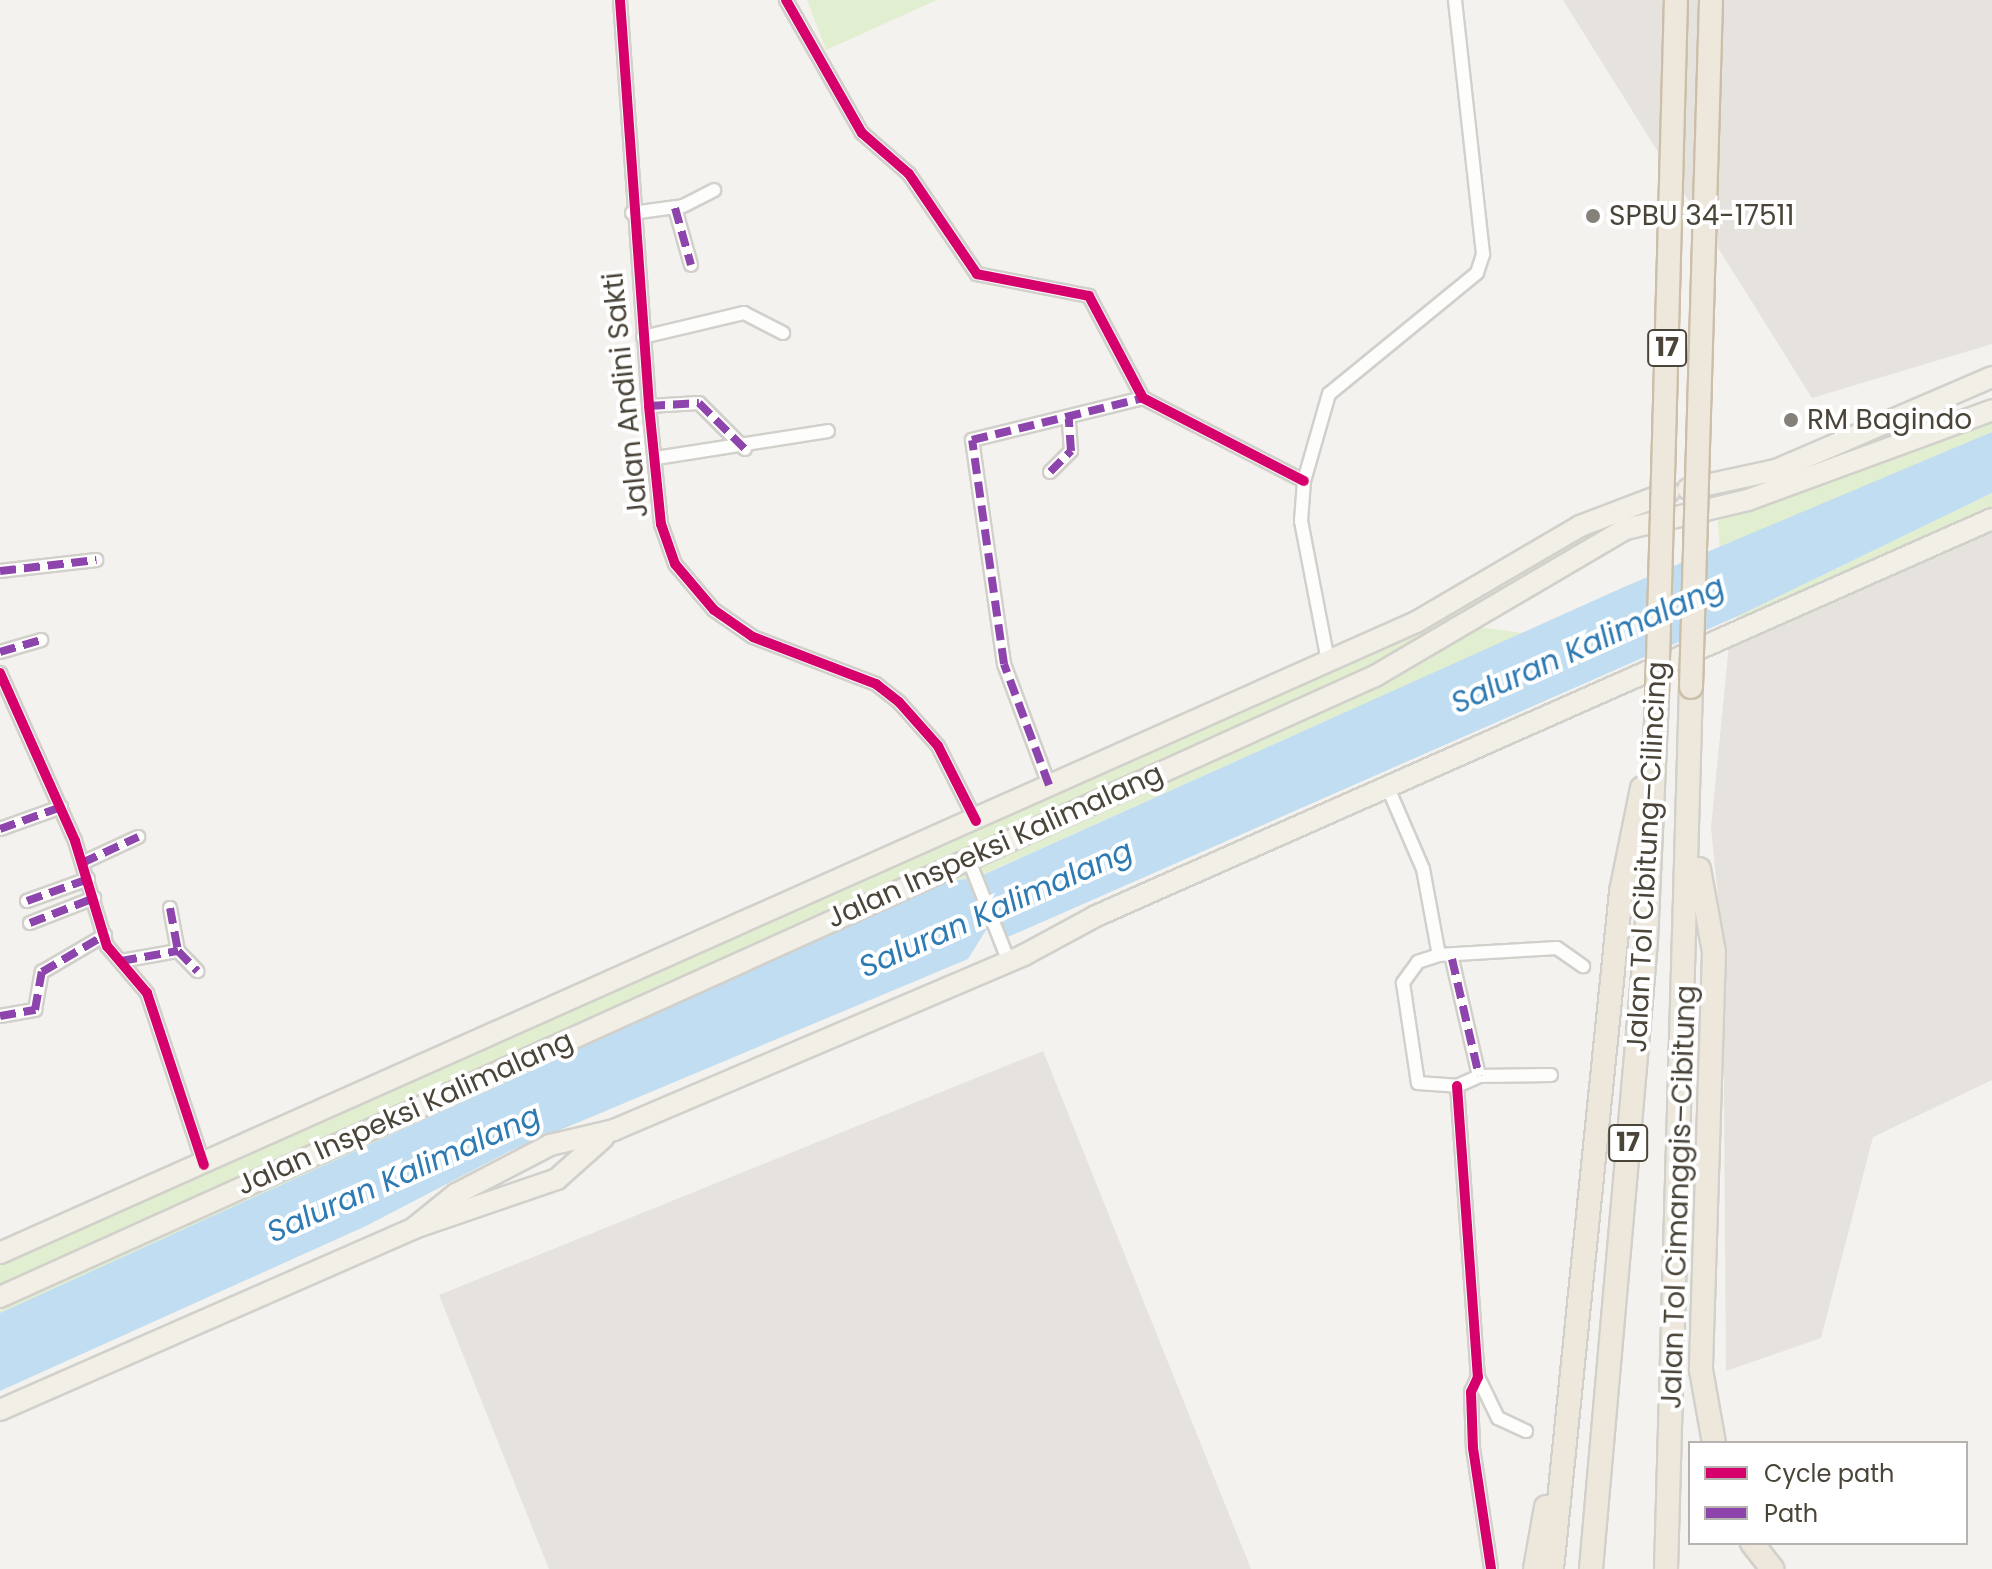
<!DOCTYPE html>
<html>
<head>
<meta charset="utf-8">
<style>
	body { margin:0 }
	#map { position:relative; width:1992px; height:1569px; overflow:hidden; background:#f4f2ee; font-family:Poppins,sans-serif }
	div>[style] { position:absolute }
	.industrial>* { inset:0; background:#e6e2de }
	.green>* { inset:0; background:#e1eecf }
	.water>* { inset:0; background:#c0ddf1 }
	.roads { filter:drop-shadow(2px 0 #d2d0cb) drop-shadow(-2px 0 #d2d0cb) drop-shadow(0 2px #d2d0cb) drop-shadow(0 -2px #d2d0cb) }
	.minor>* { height:12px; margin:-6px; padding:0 6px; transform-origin:6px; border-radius:6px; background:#fdfdfc }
	.primary>* { height:20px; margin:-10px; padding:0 10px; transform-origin:10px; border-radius:10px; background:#f2efe6 }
	.motorway>* { height:22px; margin:-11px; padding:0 11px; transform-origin:11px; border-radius:11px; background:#ede8db }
	.bridges { filter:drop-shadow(2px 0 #ccbfa9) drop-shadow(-2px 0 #ccbfa9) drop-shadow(0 2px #ccbfa9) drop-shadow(0 -2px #ccbfa9) }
	.motorway-bridge>* { height:22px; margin:-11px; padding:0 11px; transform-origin:11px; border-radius:11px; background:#ede8db }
	.quiet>* { height:8px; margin-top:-4px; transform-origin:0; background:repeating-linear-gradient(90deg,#8e44ad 0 16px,transparent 0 24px) }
	.cycleway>* { height:10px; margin:-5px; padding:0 5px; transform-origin:5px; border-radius:5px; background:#d6006c }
	.dots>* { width:22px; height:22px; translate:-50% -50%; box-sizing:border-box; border:4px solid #fff; border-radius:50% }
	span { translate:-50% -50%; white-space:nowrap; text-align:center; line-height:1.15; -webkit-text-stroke:8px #fff; paint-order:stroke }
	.shield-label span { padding:2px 6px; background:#fff; border:2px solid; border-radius:6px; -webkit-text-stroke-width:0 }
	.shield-label { font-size:26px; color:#4b4439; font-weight:700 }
	.poi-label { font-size:28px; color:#4b4439 }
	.left { translate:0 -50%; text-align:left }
	.street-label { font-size:28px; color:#4b4439 }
	.water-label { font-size:30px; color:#2e7ab2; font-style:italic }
	.legend { position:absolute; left:1688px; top:1441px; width:280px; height:104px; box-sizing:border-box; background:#fff; border:2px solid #b7b4b0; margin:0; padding:10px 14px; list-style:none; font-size:24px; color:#4b4439 }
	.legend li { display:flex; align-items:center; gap:16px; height:40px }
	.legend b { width:40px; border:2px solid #b7b4b0 }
</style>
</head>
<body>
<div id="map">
	<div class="industrial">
		<div style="clip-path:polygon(1563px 0,1992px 0,1992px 344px,1812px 398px)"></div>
		<div style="clip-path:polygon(1992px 524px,1992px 1080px,1873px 1137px,1821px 1338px,1726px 1371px,1723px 949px,1711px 827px,1729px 645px)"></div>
		<div style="clip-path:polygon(1043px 1051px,1251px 1569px,549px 1569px,439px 1295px)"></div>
	</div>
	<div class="green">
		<div style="clip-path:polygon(807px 0,937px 0,826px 50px)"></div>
		<div style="clip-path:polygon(1992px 410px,1992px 432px,1720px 553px,1717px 509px)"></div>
		<div style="clip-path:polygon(1992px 493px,1992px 519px,1723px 643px,1738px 616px)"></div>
		<div style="clip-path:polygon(1450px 604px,1463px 625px,1523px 633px,975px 878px,947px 881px,0 1313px,0 1253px)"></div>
	</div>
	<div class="water">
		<div style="clip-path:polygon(1992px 432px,1992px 493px,1738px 616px,1008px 937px,1000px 924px,986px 930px,968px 959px,510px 1151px,366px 1226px,0 1391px,0 1313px,947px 881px,976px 878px,1624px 587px)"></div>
	</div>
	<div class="roads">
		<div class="minor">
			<div style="left:620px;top:0;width:407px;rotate:85.9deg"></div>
			<div style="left:649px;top:406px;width:119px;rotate:84.2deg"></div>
			<div style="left:661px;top:524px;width:42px;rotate:70.7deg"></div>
			<div style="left:675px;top:564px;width:60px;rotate:49.7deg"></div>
			<div style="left:714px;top:610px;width:47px;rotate:34.7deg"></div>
			<div style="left:753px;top:637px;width:132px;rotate:20.9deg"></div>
			<div style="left:876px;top:684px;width:29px;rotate:38deg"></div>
			<div style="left:899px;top:702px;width:59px;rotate:48.4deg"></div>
			<div style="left:938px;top:746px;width:84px;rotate:63.1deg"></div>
			<div style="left:786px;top:0;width:153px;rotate:60.3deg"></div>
			<div style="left:862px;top:133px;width:62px;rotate:41.1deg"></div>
			<div style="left:909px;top:174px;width:121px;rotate:55.8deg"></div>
			<div style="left:977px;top:274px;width:114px;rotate:11.1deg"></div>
			<div style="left:1089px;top:296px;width:115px;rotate:62.1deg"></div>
			<div style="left:1143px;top:398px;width:181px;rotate:27.3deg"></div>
			<div style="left:675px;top:208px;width:59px;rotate:74.3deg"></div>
			<div style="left:632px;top:213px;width:51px;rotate:-7.8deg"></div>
			<div style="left:683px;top:206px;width:35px;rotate:-27deg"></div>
			<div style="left:643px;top:337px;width:104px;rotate:-13.4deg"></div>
			<div style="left:744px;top:313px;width:44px;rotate:27.1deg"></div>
			<div style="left:649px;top:406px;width:50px;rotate:-3.4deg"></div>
			<div style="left:699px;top:403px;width:65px;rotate:45deg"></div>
			<div style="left:656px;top:458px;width:174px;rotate:-8.9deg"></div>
			<div style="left:1050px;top:472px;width:30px;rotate:-45deg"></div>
			<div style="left:1071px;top:451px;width:32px;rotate:-94deg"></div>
			<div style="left:0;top:571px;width:97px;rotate:-6.5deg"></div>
			<div style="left:0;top:652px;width:43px;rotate:-16.3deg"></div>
			<div style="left:1328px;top:661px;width:143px;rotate:-100.9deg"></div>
			<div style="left:1301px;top:521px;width:40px;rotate:-85.7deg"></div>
			<div style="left:1304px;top:481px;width:91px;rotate:-74deg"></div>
			<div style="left:1329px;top:394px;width:191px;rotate:-39.3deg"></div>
			<div style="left:1477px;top:273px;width:20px;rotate:-72deg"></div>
			<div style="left:1483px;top:254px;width:256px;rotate:-96.3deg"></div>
			<div style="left:0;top:673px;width:184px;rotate:65.9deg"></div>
			<div style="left:75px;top:841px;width:110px;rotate:73.1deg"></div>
			<div style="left:107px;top:946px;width:62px;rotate:49.6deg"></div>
			<div style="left:147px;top:993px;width:181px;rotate:71.7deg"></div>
			<div style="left:1049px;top:785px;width:129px;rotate:-110.4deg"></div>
			<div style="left:1004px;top:664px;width:226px;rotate:-98.1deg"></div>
			<div style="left:972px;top:440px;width:176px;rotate:-13.8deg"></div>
			<div style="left:1388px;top:788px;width:88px;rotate:66.6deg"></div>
			<div style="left:1423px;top:869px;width:87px;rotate:79.5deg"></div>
			<div style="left:1439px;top:955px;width:118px;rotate:-3.4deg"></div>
			<div style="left:1557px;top:948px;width:32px;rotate:35deg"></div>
			<div style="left:0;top:829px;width:65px;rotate:-19.8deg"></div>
			<div style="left:968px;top:858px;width:112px;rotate:68.5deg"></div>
			<div style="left:82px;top:863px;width:62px;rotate:-24.9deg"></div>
			<div style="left:27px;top:901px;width:65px;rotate:-19.8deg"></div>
			<div style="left:170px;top:908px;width:44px;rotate:79.5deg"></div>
			<div style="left:30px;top:923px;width:69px;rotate:-21.3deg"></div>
			<div style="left:1439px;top:955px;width:22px;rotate:162deg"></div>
			<div style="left:1418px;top:962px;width:26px;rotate:126deg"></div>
			<div style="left:1403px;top:983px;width:101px;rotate:81.5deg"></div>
			<div style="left:1418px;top:1083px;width:39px;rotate:4deg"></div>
			<div style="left:1457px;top:1086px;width:24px;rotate:-24deg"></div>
			<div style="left:1479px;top:1076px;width:72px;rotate:-0.8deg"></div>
			<div style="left:1452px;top:959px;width:120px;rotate:77deg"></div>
			<div style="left:121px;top:961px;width:58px;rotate:-10deg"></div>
			<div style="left:178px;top:951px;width:28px;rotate:46deg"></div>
			<div style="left:0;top:1016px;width:36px;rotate:-10deg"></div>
			<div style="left:35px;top:1010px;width:39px;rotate:-80deg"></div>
			<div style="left:42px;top:972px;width:73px;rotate:-30.4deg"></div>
			<div style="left:1457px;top:1086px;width:292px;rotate:85.9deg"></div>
			<div style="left:1478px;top:1377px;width:17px;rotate:115deg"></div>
			<div style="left:1471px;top:1392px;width:56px;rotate:88deg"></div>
			<div style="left:1473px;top:1448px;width:122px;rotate:81.5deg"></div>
			<div style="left:1478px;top:1377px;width:46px;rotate:64deg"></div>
			<div style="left:1498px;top:1418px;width:31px;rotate:25deg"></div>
		</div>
		<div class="primary">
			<div style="left:1688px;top:489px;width:90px;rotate:-12.2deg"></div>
			<div style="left:1776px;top:470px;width:235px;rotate:-23.3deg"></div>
			<div style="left:414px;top:1228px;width:54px;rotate:-39deg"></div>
			<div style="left:456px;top:1194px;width:106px;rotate:-27.5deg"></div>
			<div style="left:550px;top:1145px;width:66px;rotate:-13.2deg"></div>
			<div style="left:614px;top:1130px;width:446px;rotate:-23.1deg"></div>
			<div style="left:1024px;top:955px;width:82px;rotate:-28.4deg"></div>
			<div style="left:1096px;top:916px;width:980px;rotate:-23.9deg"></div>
			<div style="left:0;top:1253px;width:1550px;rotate:-24.02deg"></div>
			<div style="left:1416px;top:622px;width:190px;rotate:-30.3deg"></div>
			<div style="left:1580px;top:526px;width:95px;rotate:-20.9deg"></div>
			<div style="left:0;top:1297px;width:1509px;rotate:-24.31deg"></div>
			<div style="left:1375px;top:676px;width:291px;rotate:-30.4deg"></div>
			<div style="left:1626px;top:529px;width:125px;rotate:-13.4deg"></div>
			<div style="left:1748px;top:500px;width:260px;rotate:-20.2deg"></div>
			<div style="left:0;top:1410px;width:452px;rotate:-23.7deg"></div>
			<div style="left:414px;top:1228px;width:151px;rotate:-18.9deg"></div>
			<div style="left:557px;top:1179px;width:63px;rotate:-41.8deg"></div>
		</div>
		<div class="motorway">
			<div style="left:1699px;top:869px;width:84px;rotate:79.8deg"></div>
			<div style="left:1714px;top:952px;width:418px;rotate:91.8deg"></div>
			<div style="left:1701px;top:1370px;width:74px;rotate:79.9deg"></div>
			<div style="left:1752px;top:1543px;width:33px;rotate:52deg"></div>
			<div style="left:1535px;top:1569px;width:63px;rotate:-79.9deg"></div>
			<div style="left:1552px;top:1569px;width:681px;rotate:-84.18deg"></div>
			<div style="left:1621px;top:892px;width:106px;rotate:-78.6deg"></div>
			<div style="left:1591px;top:1569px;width:630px;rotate:-84.99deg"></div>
			<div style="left:1646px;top:941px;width:245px;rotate:-87.4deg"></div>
			<div style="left:1666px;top:1569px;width:882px;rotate:-88.38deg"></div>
		</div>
	</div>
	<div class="bridges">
		<div class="motorway-bridge">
			<div style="left:1691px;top:687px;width:687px;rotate:-88.33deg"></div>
			<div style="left:1657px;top:696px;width:696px;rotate:-88.44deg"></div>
		</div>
	</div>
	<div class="quiet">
		<div style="left:675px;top:208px;width:59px;rotate:74.3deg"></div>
		<div style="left:649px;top:406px;width:50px;rotate:-3.4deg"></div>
		<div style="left:699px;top:403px;width:65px;rotate:45deg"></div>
		<div style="left:1050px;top:472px;width:30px;rotate:-45deg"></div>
		<div style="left:1071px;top:451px;width:32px;rotate:-94deg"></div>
		<div style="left:0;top:571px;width:97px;rotate:-6.5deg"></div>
		<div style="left:0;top:652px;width:43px;rotate:-16.3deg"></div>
		<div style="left:1049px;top:785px;width:129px;rotate:-110.4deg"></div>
		<div style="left:1004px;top:664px;width:226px;rotate:-98.1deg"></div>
		<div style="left:972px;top:440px;width:176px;rotate:-13.8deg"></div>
		<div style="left:0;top:829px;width:65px;rotate:-19.8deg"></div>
		<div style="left:82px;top:863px;width:62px;rotate:-24.9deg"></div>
		<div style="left:27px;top:901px;width:65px;rotate:-19.8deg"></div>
		<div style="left:170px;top:908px;width:44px;rotate:79.5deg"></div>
		<div style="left:30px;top:923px;width:69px;rotate:-21.3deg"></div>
		<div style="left:1452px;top:959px;width:120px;rotate:77deg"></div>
		<div style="left:121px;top:961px;width:58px;rotate:-10deg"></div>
		<div style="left:178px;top:951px;width:28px;rotate:46deg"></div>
		<div style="left:0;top:1016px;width:36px;rotate:-10deg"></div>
		<div style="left:35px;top:1010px;width:39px;rotate:-80deg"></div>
		<div style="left:42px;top:972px;width:73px;rotate:-30.4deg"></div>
	</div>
	<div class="cycleway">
		<div style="left:620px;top:0;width:407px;rotate:85.9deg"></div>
		<div style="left:649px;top:406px;width:119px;rotate:84.2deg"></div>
		<div style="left:661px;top:524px;width:42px;rotate:70.7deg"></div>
		<div style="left:675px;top:564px;width:60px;rotate:49.7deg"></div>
		<div style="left:714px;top:610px;width:47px;rotate:34.7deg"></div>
		<div style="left:753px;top:637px;width:132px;rotate:20.9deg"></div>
		<div style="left:876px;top:684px;width:29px;rotate:38deg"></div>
		<div style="left:899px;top:702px;width:59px;rotate:48.4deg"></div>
		<div style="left:938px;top:746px;width:84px;rotate:63.1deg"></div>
		<div style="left:786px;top:0;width:153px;rotate:60.3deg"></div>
		<div style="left:862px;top:133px;width:62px;rotate:41.1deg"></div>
		<div style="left:909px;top:174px;width:121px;rotate:55.8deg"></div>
		<div style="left:977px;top:274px;width:114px;rotate:11.1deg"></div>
		<div style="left:1089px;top:296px;width:115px;rotate:62.1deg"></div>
		<div style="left:1143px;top:398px;width:181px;rotate:27.3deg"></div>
		<div style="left:0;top:673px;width:184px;rotate:65.9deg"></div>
		<div style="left:75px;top:841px;width:110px;rotate:73.1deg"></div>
		<div style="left:107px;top:946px;width:62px;rotate:49.6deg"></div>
		<div style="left:147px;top:993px;width:181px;rotate:71.7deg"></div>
		<div style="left:1457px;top:1086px;width:292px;rotate:85.9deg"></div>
		<div style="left:1478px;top:1377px;width:17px;rotate:115deg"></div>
		<div style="left:1471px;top:1392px;width:56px;rotate:88deg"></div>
		<div style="left:1473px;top:1448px;width:122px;rotate:81.5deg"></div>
	</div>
	<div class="dots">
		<div style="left:1593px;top:216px;background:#868178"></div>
		<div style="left:1791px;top:420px;background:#868178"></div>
	</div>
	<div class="shield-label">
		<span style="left:1667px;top:348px">17</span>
		<span style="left:1628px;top:1143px">17</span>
	</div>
	<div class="poi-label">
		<span class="left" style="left:1609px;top:216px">SPBU 34-17511</span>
		<span class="left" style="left:1807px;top:420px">RM Bagindo</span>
	</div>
	<div class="street-label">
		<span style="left:626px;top:395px;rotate:-96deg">Jalan Andini Sakti</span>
		<span style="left:995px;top:846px;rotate:-24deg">Jalan Inspeksi Kalimalang</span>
		<span style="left:1647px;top:857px;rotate:-87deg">Jalan Tol Cibitung–Cilincing</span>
		<span style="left:405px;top:1113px;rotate:-24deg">Jalan Inspeksi Kalimalang</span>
		<span style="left:1679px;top:1197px;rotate:-88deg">Jalan Tol Cimanggis–Cibitung</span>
	</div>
	<div class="water-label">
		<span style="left:1588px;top:645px;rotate:-24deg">Saluran Kalimalang</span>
		<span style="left:996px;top:909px;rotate:-24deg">Saluran Kalimalang</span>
		<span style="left:404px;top:1174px;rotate:-24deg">Saluran Kalimalang</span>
	</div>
	<ul class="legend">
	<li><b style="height:10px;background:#d6006c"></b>Cycle path</li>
	<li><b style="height:10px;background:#8e44ad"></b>Path</li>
	</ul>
</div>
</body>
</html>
